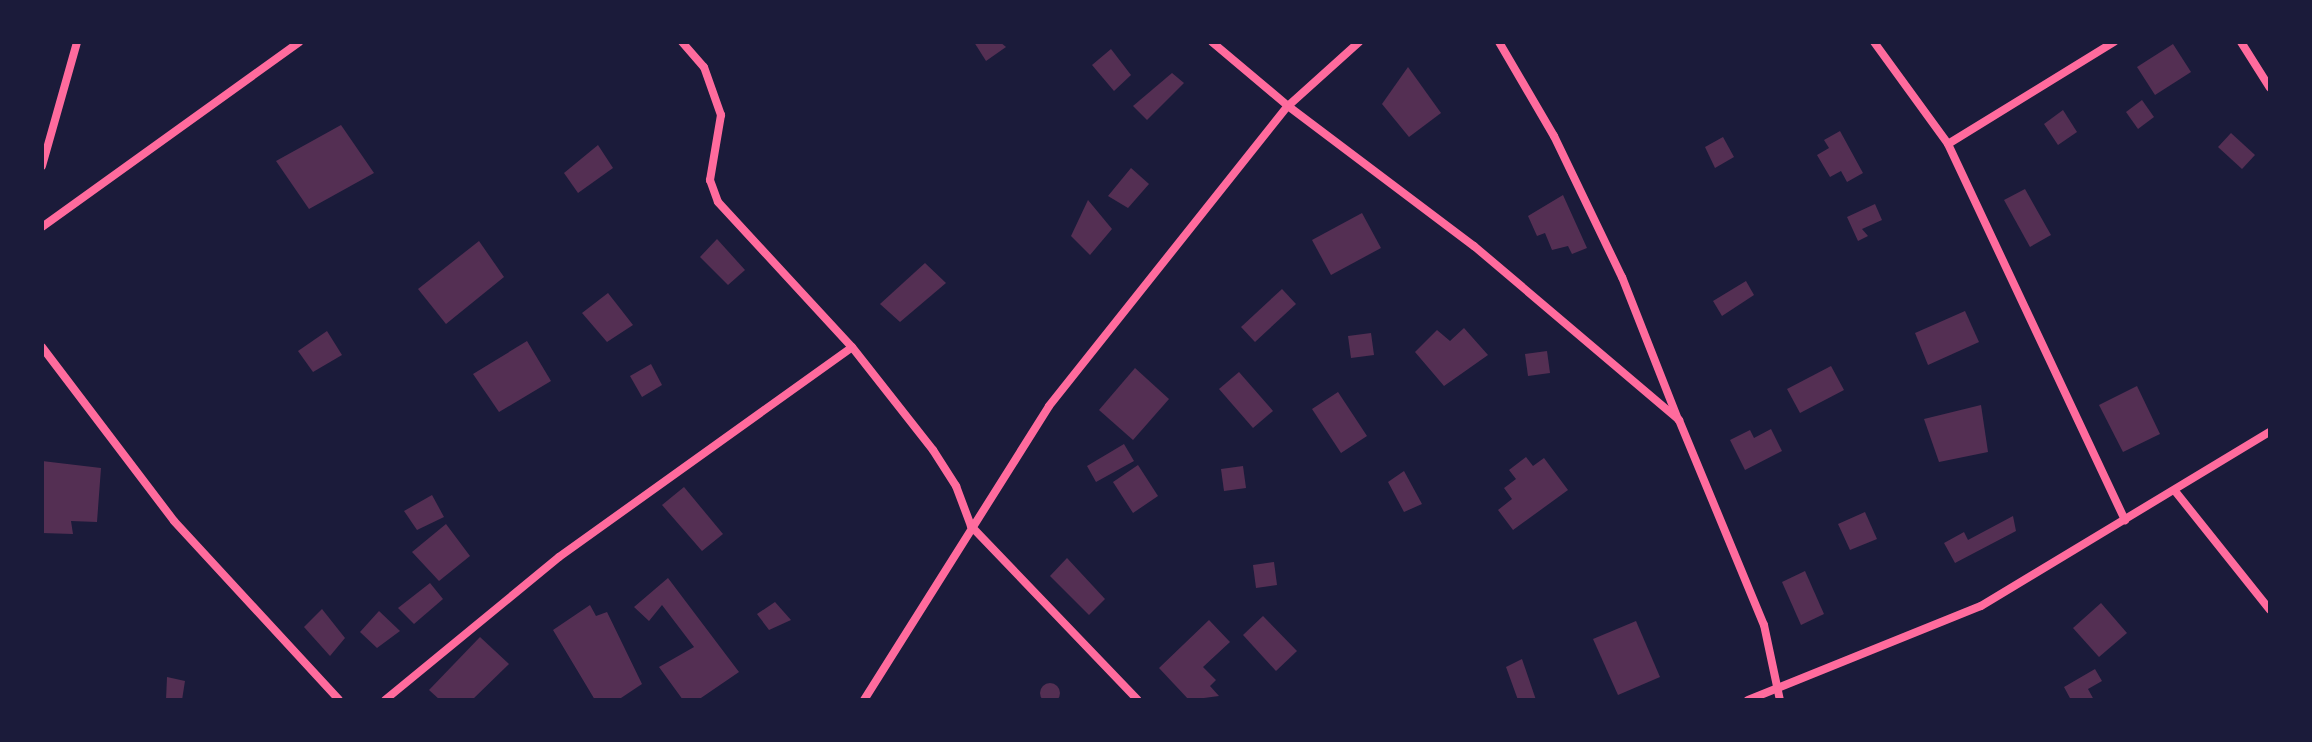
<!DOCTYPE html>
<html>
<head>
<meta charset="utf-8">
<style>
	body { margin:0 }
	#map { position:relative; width:2312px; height:742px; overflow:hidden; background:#1b1b3a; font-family:"Exo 2",sans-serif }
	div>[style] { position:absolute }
	.building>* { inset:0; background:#542f53 }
	.round { border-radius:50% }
	.minor>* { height:8px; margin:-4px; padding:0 4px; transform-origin:4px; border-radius:4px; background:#ff6b9d }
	span { translate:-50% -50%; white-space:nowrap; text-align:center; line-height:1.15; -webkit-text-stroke:7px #1b1b3a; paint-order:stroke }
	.frame { position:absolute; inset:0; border:44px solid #1b1b3a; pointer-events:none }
</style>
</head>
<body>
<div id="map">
	<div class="building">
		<div style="clip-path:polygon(974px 42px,1000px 42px,1006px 47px,986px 61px)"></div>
		<div style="clip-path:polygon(2173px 44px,2191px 72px,2155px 95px,2137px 67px)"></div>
		<div style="clip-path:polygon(1111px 49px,1131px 75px,1114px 91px,1092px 65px)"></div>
		<div style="clip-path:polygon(1408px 67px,1441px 113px,1409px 137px,1382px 104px)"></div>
		<div style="clip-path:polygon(1172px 73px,1184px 83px,1147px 120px,1133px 106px)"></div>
		<div style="clip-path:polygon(2142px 100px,2154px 117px,2138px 129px,2126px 112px)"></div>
		<div style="clip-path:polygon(2063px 110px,2077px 132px,2058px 145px,2044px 124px)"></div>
		<div style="clip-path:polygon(341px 125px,374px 173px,309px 209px,276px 161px)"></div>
		<div style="clip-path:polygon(1840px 131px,1863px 173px,1847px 182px,1841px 171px,1830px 177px,1817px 155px,1829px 148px,1824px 140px)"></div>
		<div style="clip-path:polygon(2231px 133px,2255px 155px,2242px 169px,2218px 147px)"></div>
		<div style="clip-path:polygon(1723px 137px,1734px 157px,1715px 168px,1705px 147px)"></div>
		<div style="clip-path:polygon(598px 145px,613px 168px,578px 193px,564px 173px)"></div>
		<div style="clip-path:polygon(1131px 168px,1149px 184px,1128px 208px,1108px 196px)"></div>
		<div style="clip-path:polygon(2025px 189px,2051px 235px,2030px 247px,2004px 200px)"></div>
		<div style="clip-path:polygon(1563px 195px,1587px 248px,1572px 254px,1568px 246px,1552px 250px,1545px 233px,1537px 236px,1528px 216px)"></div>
		<div style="clip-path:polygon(1088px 200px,1112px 229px,1090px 255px,1071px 236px)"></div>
		<div style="clip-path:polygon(1875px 204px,1882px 220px,1862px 229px,1868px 236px,1858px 241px,1847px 217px)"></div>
		<div style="clip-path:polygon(1362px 213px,1381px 248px,1331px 275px,1312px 240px)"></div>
		<div style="clip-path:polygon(717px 239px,745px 270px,728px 285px,700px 257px)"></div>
		<div style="clip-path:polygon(479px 241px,504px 277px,446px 324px,418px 289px)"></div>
		<div style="clip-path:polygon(925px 263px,946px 283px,900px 322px,880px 304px)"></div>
		<div style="clip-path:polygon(1746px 281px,1754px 295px,1722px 316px,1713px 301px)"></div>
		<div style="clip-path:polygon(1282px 289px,1296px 304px,1255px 342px,1241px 327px)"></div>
		<div style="clip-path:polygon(608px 293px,633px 325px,607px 342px,582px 313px)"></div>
		<div style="clip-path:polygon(1965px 311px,1979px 342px,1928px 365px,1915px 333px)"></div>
		<div style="clip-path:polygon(1464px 328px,1488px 355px,1444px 386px,1415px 352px,1437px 330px,1450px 341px)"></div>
		<div style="clip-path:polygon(327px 331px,342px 355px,313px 372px,298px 351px)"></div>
		<div style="clip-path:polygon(1371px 333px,1374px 355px,1351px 358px,1348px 336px)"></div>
		<div style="clip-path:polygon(527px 341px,551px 381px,499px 412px,473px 374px)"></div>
		<div style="clip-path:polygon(1547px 351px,1550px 373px,1528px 376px,1525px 354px)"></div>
		<div style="clip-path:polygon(651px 364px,662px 385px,642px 397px,630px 376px)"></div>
		<div style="clip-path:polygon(1831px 366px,1844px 390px,1800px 413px,1787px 389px)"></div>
		<div style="clip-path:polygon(1135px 368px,1169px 399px,1133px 440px,1099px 410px)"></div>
		<div style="clip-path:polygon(1239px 372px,1273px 411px,1253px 428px,1219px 389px)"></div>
		<div style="clip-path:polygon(2137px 386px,2160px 434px,2123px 452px,2099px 405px)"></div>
		<div style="clip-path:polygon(1338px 392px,1367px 436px,1341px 453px,1312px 409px)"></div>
		<div style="clip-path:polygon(1981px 405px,1988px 452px,1939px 462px,1924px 419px)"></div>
		<div style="clip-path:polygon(1771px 429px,1782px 451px,1745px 470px,1730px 440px,1750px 430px,1754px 438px)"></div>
		<div style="clip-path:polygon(1124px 444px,1134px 461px,1096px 482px,1087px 466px)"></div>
		<div style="clip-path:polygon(1526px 457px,1533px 466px,1544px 458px,1568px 490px,1513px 530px,1498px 510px,1512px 499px,1504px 488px,1516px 479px,1509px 470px)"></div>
		<div style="clip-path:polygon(42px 461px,101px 468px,97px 522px,71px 521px,73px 534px,42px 533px)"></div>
		<div style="clip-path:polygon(1138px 465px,1158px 496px,1133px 513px,1113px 482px)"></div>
		<div style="clip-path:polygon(1243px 466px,1246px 488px,1224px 491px,1221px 469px)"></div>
		<div style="clip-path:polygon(1404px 471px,1422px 504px,1404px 512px,1388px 482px)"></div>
		<div style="clip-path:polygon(684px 487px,723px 534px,702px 551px,662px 505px)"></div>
		<div style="clip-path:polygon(432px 495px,444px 517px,417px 530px,404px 511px)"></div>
		<div style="clip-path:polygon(1865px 512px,1877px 539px,1850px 550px,1838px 524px)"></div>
		<div style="clip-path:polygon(2013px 516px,2016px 531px,1955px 563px,1944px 543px,1964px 532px,1968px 540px)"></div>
		<div style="clip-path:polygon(446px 524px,470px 556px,439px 581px,412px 552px)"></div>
		<div style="clip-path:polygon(1067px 558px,1105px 599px,1089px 615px,1050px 576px)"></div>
		<div style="clip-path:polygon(1274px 562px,1277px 585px,1256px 588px,1253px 565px)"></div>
		<div style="clip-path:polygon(1805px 571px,1824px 614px,1801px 625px,1782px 582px)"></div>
		<div style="clip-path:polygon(668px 578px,739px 672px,698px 700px,683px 700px,659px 667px,694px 647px,662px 605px,649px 621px,634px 607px)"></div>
		<div style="clip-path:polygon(430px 583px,443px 599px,414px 624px,398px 608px)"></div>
		<div style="clip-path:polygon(775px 602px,791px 620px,769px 630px,757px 614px)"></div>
		<div style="clip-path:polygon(2101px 603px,2127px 633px,2099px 657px,2073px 628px)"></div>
		<div style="clip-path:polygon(590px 605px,596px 616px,607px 612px,642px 684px,618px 700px,595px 700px,553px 630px)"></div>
		<div style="clip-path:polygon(322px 609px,345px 638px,330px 656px,304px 627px)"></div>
		<div style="clip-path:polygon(379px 611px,400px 631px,377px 648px,360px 632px)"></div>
		<div style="clip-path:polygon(1263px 616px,1297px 651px,1276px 671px,1243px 635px)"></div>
		<div style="clip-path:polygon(1209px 620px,1230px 642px,1203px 667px,1216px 680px,1210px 686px,1219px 696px,1189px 700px,1159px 668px)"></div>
		<div style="clip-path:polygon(1636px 621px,1660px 677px,1618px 695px,1593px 639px)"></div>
		<div style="clip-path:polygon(480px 637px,509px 664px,472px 700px,440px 700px,429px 690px)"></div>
		<div style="clip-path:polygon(1522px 659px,1536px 700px,1518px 700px,1506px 667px)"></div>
		<div style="clip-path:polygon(2095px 669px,2102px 681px,2088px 689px,2094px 700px,2071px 700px,2064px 687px)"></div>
		<div style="clip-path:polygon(167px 677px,185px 681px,182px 700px,166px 700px)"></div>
		<div class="round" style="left:1040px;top:683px;width:20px;height:20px"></div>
	</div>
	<div class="minor">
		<div style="left:682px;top:42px;width:33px;rotate:49deg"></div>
		<div style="left:704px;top:67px;width:51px;rotate:70.5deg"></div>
		<div style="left:721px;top:115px;width:66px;rotate:99.6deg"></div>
		<div style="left:710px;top:180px;width:23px;rotate:70deg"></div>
		<div style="left:718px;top:202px;width:197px;rotate:47.3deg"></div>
		<div style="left:852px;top:347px;width:131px;rotate:51.8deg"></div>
		<div style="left:933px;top:450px;width:43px;rotate:57.4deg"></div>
		<div style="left:956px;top:486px;width:43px;rotate:69.4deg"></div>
		<div style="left:971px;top:526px;width:241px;rotate:46.2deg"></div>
		<div style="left:1212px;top:42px;width:99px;rotate:40.1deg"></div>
		<div style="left:1288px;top:106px;width:233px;rotate:37deg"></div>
		<div style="left:1474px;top:246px;width:269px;rotate:40.3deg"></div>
		<div style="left:1679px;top:420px;width:222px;rotate:67.5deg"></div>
		<div style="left:1764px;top:625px;width:77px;rotate:78deg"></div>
		<div style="left:1499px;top:42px;width:109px;rotate:59.7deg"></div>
		<div style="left:1554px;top:136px;width:157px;rotate:64.3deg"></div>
		<div style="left:1622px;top:277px;width:153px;rotate:68.5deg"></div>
		<div style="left:1874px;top:42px;width:126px;rotate:54deg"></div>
		<div style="left:1948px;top:144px;width:416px;rotate:64.8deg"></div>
		<div style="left:2241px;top:42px;width:54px;rotate:57.8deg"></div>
		<div style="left:1948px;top:144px;width:195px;rotate:-31.6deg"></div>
		<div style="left:42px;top:166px;width:129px;rotate:-74.2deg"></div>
		<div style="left:42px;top:227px;width:317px;rotate:-35.7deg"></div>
		<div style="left:42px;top:347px;width:218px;rotate:52.8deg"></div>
		<div style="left:174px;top:521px;width:243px;rotate:47.3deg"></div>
		<div style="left:2175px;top:491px;width:152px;rotate:51.4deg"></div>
		<div style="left:385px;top:700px;width:225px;rotate:-39.4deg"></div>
		<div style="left:559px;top:557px;width:360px;rotate:-35.6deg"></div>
		<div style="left:864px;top:700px;width:347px;rotate:-57.8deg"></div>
		<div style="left:1049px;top:406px;width:384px;rotate:-51.5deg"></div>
		<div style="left:1288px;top:106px;width:96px;rotate:-42deg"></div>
		<div style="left:1748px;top:700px;width:251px;rotate:-22deg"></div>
		<div style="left:1981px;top:606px;width:337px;rotate:-31.1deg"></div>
	</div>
	<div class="frame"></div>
</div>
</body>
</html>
